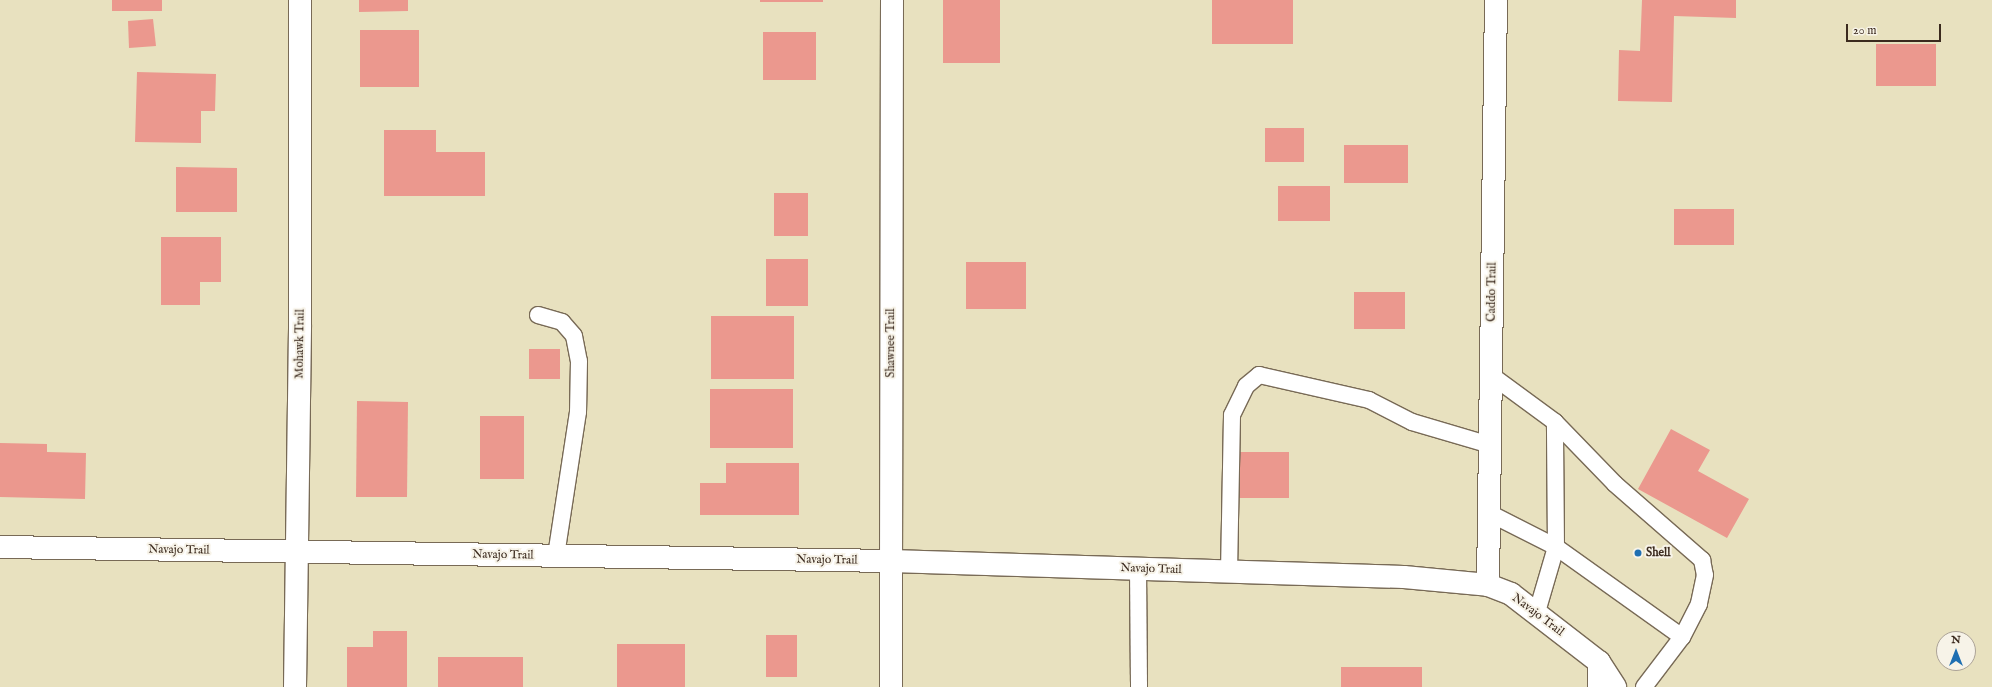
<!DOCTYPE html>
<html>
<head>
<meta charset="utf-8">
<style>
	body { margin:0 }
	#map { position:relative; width:1992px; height:687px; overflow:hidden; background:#e8e1bf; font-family:"IM FELL English",serif }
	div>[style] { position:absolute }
	.building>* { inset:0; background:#eb988e }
	.roads { filter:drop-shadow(1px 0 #786a56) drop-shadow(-1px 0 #786a56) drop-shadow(0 1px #786a56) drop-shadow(0 -1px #786a56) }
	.service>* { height:16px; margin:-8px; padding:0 8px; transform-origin:8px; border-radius:8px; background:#fff }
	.minor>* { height:22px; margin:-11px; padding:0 11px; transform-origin:11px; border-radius:11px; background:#fff }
	.tertiary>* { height:22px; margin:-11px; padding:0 11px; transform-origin:11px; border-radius:11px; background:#fff }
	.secondary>* { height:22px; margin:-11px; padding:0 11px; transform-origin:11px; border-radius:11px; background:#fff }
	.dots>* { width:11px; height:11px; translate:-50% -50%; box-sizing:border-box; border:2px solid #f7f3e8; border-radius:50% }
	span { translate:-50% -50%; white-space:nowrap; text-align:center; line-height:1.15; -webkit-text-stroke:4px #f7f3e8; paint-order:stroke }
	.street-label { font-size:12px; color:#3b2a1e }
	.poi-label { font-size:12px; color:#3b2a1e; font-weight:700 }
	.left { translate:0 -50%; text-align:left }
	.north { position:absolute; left:1936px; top:631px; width:40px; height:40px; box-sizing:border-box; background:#f7f3e8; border:1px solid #aca397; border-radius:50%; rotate:0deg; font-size:11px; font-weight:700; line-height:16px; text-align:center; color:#3b2a1e }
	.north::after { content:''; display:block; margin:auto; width:14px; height:18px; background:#1f6fb2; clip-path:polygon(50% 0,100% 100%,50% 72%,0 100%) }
	.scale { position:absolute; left:1846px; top:24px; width:95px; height:18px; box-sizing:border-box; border:2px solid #3b2a1e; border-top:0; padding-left:5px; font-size:12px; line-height:14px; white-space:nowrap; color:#3b2a1e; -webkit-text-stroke:3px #f7f3e8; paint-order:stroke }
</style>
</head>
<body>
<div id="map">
	<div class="building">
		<div style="clip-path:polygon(112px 0,162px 0,162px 11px,112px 11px)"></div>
		<div style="clip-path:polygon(359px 0,408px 0,408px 11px,359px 12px)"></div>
		<div style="clip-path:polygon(760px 0,823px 0,823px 2px,760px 2px)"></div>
		<div style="clip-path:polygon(943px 0,1000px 0,1000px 63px,943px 63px)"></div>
		<div style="clip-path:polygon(1212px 0,1293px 0,1293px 44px,1212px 44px)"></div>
		<div style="clip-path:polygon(1642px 0,1736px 0,1736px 18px,1674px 16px,1672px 102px,1618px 101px,1619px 50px,1640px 51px)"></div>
		<div style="clip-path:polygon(153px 19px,156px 46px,129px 48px,128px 21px)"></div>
		<div style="clip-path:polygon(360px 30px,419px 30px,419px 87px,360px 87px)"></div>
		<div style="clip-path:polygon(763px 32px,816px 32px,816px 80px,763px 80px)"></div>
		<div style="clip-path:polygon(1876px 44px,1936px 44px,1936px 86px,1876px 86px)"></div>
		<div style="clip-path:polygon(137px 72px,216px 74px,215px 111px,201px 111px,201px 143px,135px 142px)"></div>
		<div style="clip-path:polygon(1265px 128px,1304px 128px,1304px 162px,1265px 162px)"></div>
		<div style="clip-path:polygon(384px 130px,436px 130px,436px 152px,485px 152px,485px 196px,384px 196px)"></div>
		<div style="clip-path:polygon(1344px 145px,1408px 145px,1408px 183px,1344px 183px)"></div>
		<div style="clip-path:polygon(176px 167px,237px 168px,237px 212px,176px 212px)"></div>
		<div style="clip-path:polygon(1278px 186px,1330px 186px,1330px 221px,1278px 221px)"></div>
		<div style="clip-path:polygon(774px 193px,808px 193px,808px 236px,774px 236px)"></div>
		<div style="clip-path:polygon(1674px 209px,1734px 209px,1734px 245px,1674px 245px)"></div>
		<div style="clip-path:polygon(161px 237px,221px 237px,221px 282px,200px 282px,200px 305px,161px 305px)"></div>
		<div style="clip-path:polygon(766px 259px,808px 259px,808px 306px,766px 306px)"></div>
		<div style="clip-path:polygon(966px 262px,1026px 262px,1026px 309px,966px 309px)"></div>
		<div style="clip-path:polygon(1354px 292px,1405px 292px,1405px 329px,1354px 329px)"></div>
		<div style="clip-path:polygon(711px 316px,794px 316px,794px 379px,711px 379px)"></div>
		<div style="clip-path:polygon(529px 349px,560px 349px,560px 379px,529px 379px)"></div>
		<div style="clip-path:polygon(710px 389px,793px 389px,793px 448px,710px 448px)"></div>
		<div style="clip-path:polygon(357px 401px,408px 402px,407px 497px,356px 497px)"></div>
		<div style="clip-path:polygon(480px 416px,524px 416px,524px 479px,480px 479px)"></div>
		<div style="clip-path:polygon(1671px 429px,1710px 450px,1698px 471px,1749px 499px,1727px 538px,1638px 489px)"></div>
		<div style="clip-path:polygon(0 443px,47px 444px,47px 452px,86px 453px,85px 499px,0 497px)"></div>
		<div style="clip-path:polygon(1239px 452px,1289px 452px,1289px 498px,1239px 498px)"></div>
		<div style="clip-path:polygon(726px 463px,799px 463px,799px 515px,700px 515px,700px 483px,726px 483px)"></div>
		<div style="clip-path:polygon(373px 631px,407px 631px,407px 687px,347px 687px,347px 647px,373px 647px)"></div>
		<div style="clip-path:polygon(766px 635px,797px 635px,797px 677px,766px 677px)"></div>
		<div style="clip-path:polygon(617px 644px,685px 644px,685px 687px,617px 687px)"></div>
		<div style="clip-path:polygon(438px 657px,523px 657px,523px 687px,438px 687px)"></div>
		<div style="clip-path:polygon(1341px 667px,1422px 667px,1422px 687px,1341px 687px)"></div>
	</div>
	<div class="roads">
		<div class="service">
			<div style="left:538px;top:315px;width:25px;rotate:16deg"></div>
			<div style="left:562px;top:322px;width:18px;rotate:49deg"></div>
			<div style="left:574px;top:336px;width:25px;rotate:79deg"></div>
			<div style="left:579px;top:361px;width:51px;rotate:91.1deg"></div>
			<div style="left:578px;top:412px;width:146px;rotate:98.7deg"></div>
			<div style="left:1491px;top:375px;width:79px;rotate:36.3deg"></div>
			<div style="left:1555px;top:422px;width:86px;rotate:45.9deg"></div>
			<div style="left:1615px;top:484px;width:116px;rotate:41.1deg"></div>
			<div style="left:1702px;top:560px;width:15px;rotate:79deg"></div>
			<div style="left:1705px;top:575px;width:30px;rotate:102deg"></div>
			<div style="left:1699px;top:604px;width:37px;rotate:117deg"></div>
			<div style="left:1682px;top:637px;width:63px;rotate:127.2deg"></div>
			<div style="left:1489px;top:513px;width:75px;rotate:26.9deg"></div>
			<div style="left:1556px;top:547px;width:155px;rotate:35.5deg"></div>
			<div style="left:1138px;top:569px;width:118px;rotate:89.5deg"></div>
			<div style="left:1229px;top:572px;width:157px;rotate:-88.9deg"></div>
			<div style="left:1232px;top:415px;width:32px;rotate:-64deg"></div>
			<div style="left:1246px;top:386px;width:17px;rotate:-40deg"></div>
			<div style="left:1259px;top:375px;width:113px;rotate:12.8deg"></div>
			<div style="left:1369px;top:400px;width:48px;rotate:27.1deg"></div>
			<div style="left:1412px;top:422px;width:81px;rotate:16.4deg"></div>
			<div style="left:1537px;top:612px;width:68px;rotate:-73.7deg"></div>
			<div style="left:1556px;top:547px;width:125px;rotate:-90.5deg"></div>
		</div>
		<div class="minor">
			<div style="left:0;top:547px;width:891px;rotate:0.9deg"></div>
			<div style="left:891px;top:561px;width:126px;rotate:90deg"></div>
			<div style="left:1488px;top:585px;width:585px;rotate:-89.22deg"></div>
			<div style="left:295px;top:687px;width:362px;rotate:-89.2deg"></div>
			<div style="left:300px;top:325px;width:325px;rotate:-90deg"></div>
		</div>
		<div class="tertiary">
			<div style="left:892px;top:0;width:561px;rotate:90.1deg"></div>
			<div style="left:891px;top:561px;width:513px;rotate:1.79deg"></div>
			<div style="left:1404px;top:577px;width:84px;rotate:5.4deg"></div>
			<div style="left:1488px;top:585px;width:25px;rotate:21deg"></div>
			<div style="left:1511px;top:594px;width:111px;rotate:37.7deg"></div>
			<div style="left:1599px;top:662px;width:30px;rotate:57deg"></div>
		</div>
		<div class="secondary">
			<div style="left:1599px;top:662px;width:25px;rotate:90deg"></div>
		</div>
	</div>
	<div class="dots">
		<div style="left:1638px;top:553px;background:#1f6fb2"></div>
	</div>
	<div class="street-label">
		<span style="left:1492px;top:292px;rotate:-89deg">Caddo Trail</span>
		<span style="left:891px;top:343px;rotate:-90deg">Shawnee Trail</span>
		<span style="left:300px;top:344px;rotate:-89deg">Mohawk Trail</span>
		<span style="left:179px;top:550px;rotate:1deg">Navajo Trail</span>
		<span style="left:503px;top:555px;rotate:1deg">Navajo Trail</span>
		<span style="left:827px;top:560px;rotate:1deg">Navajo Trail</span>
		<span style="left:1151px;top:569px;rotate:2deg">Navajo Trail</span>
		<span style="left:1538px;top:615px;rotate:37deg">Navajo Trail</span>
	</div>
	<div class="poi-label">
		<span class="left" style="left:1646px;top:553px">Shell</span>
	</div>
	<div class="north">N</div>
	<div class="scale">20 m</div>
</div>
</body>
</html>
